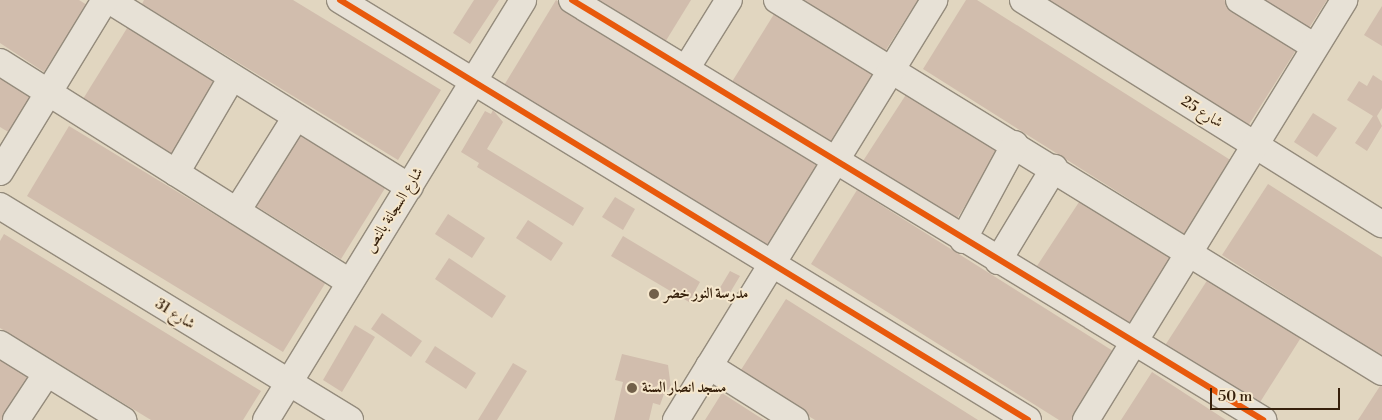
<!DOCTYPE html>
<html>
<head>
<meta charset="utf-8">
<style>
	body { margin:0 }
	#map { position:relative; width:1382px; height:420px; overflow:hidden; background:#e1d6c0; font-family:"Libre Bodoni",Amiri,serif }
	div>[style] { position:absolute }
	.building>* { inset:0; background:#d1bdad }
	.roads { filter:drop-shadow(1px 0 #948b7c) drop-shadow(-1px 0 #948b7c) drop-shadow(0 1px #948b7c) drop-shadow(0 -1px #948b7c) }
	.minor>* { height:26px; margin:-13px; padding:0 13px; transform-origin:13px; border-radius:13px; background:#e7e1d6 }
	.cycleway>* { height:6px; margin:-3px; padding:0 3px; transform-origin:3px; border-radius:3px; background:#e8590c }
	.dots>* { width:14px; height:14px; translate:-50% -50%; box-sizing:border-box; border:2px solid #f5e7cd; border-radius:50% }
	span { translate:-50% -50%; white-space:nowrap; text-align:center; line-height:1.15; -webkit-text-stroke:4px #f5e7cd; paint-order:stroke }
	.street-label { font-size:15px; color:#36200b }
	.poi-label { font-size:15px; color:#36200b; font-weight:700 }
	.left { translate:0 -50%; text-align:left }
	.scale { position:absolute; left:1210px; top:388px; width:130px; height:22px; box-sizing:border-box; border:2px solid #36200b; border-top:0; padding-left:6px; font-size:15px; line-height:18px; white-space:nowrap; color:#36200b; -webkit-text-stroke:4px #f5e7cd; paint-order:stroke }
</style>
</head>
<body>
<div id="map">
	<div class="building">
		<div style="clip-path:polygon(0 0,79px 0,87px 5px,44px 72px,0 43px)"></div>
		<div style="clip-path:polygon(144px 0,293px 0,441px 90px,398px 160px,142px 4px)"></div>
		<div style="clip-path:polygon(474px 0,499px 0,470px 44px,453px 33px)"></div>
		<div style="clip-path:polygon(556px 0,822px 166px,768px 253px,503px 87px)"></div>
		<div style="clip-path:polygon(576px 0,691px 0,659px 52px)"></div>
		<div style="clip-path:polygon(792px 0,918px 0,882px 56px)"></div>
		<div style="clip-path:polygon(966px 0,977px 0,1232px 161px,1186px 235px,923px 69px)"></div>
		<div style="clip-path:polygon(1049px 0,1224px 0,1298px 47px,1248px 126px)"></div>
		<div style="clip-path:polygon(1264px 0,1327px 0,1309px 28px)"></div>
		<div style="clip-path:polygon(779px 6px,878px 69px,824px 155px,725px 93px)"></div>
		<div style="clip-path:polygon(1382px 6px,1382px 46px,1364px 35px)"></div>
		<div style="clip-path:polygon(129px 25px,222px 83px,176px 157px,83px 99px)"></div>
		<div style="clip-path:polygon(0 75px,33px 96px,10px 133px,0 127px)"></div>
		<div style="clip-path:polygon(1373px 75px,1382px 81px,1382px 108px,1377px 116px,1382px 126px,1367px 151px,1355px 143px,1373px 116px,1347px 100px,1359px 81px,1367px 86px)"></div>
		<div style="clip-path:polygon(909px 90px,1001px 150px,956px 220px,863px 161px)"></div>
		<div style="clip-path:polygon(493px 110px,503px 122px,487px 149px,584px 208px,573px 226px,477px 167px,479px 163px,461px 152px,485px 111px,491px 114px)"></div>
		<div style="clip-path:polygon(1313px 113px,1337px 128px,1317px 157px,1294px 142px)"></div>
		<div style="clip-path:polygon(69px 126px,326px 282px,283px 352px,27px 196px)"></div>
		<div style="clip-path:polygon(294px 127px,387px 185px,341px 259px,248px 201px)"></div>
		<div style="clip-path:polygon(1268px 184px,1382px 257px,1382px 357px,1222px 255px)"></div>
		<div style="clip-path:polygon(857px 190px,1121px 356px,1080px 420px,1059px 420px,811px 264px)"></div>
		<div style="clip-path:polygon(1083px 196px,1175px 255px,1130px 326px,1037px 266px)"></div>
		<div style="clip-path:polygon(615px 197px,635px 209px,623px 230px,602px 217px)"></div>
		<div style="clip-path:polygon(448px 214px,485px 238px,472px 258px,435px 234px)"></div>
		<div style="clip-path:polygon(528px 220px,563px 243px,551px 261px,516px 238px)"></div>
		<div style="clip-path:polygon(4px 234px,261px 391px,243px 420px,151px 420px,0 328px,0 241px)"></div>
		<div style="clip-path:polygon(623px 236px,700px 282px,689px 302px,611px 256px)"></div>
		<div style="clip-path:polygon(449px 258px,506px 296px,492px 318px,435px 279px)"></div>
		<div style="clip-path:polygon(730px 271px,740px 276px,728px 296px,718px 291px)"></div>
		<div style="clip-path:polygon(1210px 276px,1302px 336px,1257px 407px,1164px 347px)"></div>
		<div style="clip-path:polygon(786px 299px,978px 420px,815px 420px,739px 373px)"></div>
		<div style="clip-path:polygon(382px 313px,422px 341px,411px 357px,371px 329px)"></div>
		<div style="clip-path:polygon(355px 325px,375px 337px,342px 392px,323px 380px)"></div>
		<div style="clip-path:polygon(435px 346px,476px 373px,466px 389px,425px 362px)"></div>
		<div style="clip-path:polygon(622px 354px,668px 365px,671px 388px,665px 391px,660px 405px,653px 403px,649px 420px,614px 420px,623px 382px,615px 380px)"></div>
		<div style="clip-path:polygon(0 357px,33px 378px,7px 420px,0 420px)"></div>
		<div style="clip-path:polygon(513px 363px,527px 371px,497px 420px,478px 420px)"></div>
		<div style="clip-path:polygon(1152px 372px,1209px 409px,1226px 420px,1121px 420px)"></div>
		<div style="clip-path:polygon(1382px 383px,1382px 420px,1358px 420px)"></div>
		<div style="clip-path:polygon(722px 393px,753px 413px,764px 420px,705px 420px)"></div>
	</div>
	<div class="roads">
		<div class="minor">
			<div style="left:109px;top:0;width:354px;rotate:31.9deg"></div>
			<div style="left:340px;top:0;width:806px;rotate:31.4deg"></div>
			<div style="left:572px;top:0;width:809px;rotate:31.29deg"></div>
			<div style="left:777px;top:0;width:710px;rotate:31.59deg"></div>
			<div style="left:1023px;top:0;width:423px;rotate:32deg"></div>
			<div style="left:1239px;top:0;width:89px;rotate:31.7deg"></div>
			<div style="left:0;top:62px;width:413px;rotate:32.2deg"></div>
			<div style="left:686px;top:69px;width:81px;rotate:-58.1deg"></div>
			<div style="left:0;top:172px;width:202px;rotate:-58.6deg"></div>
			<div style="left:176px;top:173px;width:111px;rotate:-59.7deg"></div>
			<div style="left:0;top:206px;width:410px;rotate:31.4deg"></div>
			<div style="left:237px;top:211px;width:111px;rotate:-57.9deg"></div>
			<div style="left:963px;top:240px;width:109px;rotate:-61.6deg"></div>
			<div style="left:998px;top:261px;width:109px;rotate:-58.9deg"></div>
			<div style="left:0;top:344px;width:145px;rotate:31.7deg"></div>
			<div style="left:709px;top:366px;width:102px;rotate:32.1deg"></div>
			<div style="left:16px;top:420px;width:56px;rotate:-56.6deg"></div>
			<div style="left:266px;top:420px;width:492px;rotate:-58.5deg"></div>
			<div style="left:676px;top:420px;width:493px;rotate:-58.4deg"></div>
			<div style="left:1086px;top:420px;width:493px;rotate:-58.4deg"></div>
		</div>
	</div>
	<div class="cycleway">
		<div style="left:340px;top:0;width:806px;rotate:31.4deg"></div>
		<div style="left:572px;top:0;width:809px;rotate:31.29deg"></div>
	</div>
	<div class="dots">
		<div style="left:654px;top:294px;background:#72604a"></div>
		<div style="left:632px;top:388px;background:#72604a"></div>
	</div>
	<div class="street-label">
		<span style="left:1202px;top:112px;rotate:32deg">شارع 25</span>
		<span style="left:394px;top:210px;rotate:-58deg">شارع السجانة بالنص</span>
		<span style="left:175px;top:314px;rotate:32deg">شارع 31</span>
	</div>
	<div class="poi-label">
		<span class="left" style="left:664px;top:294px">مدرسة النور خضر</span>
		<span class="left" style="left:642px;top:388px">مسجد انصار السنة</span>
	</div>
	<div class="scale">50 m</div>
</div>
</body>
</html>
